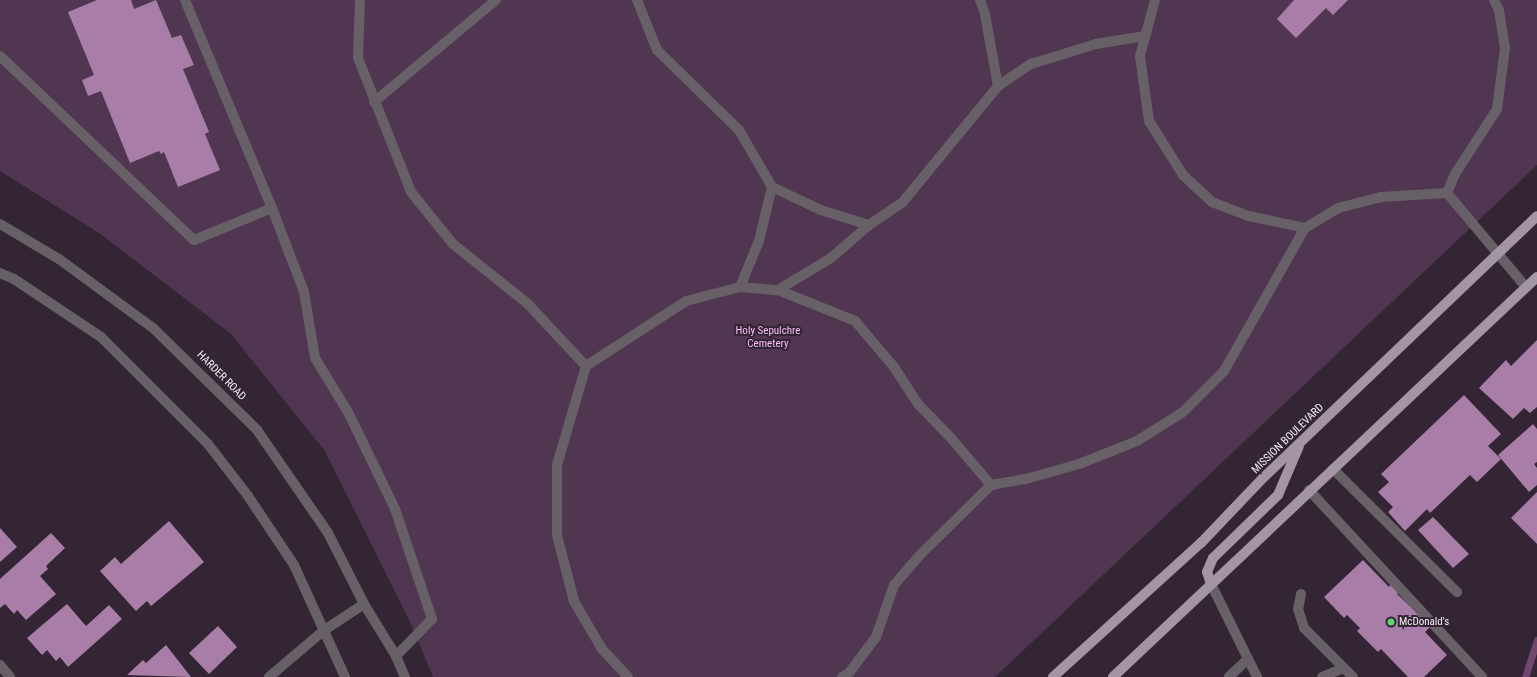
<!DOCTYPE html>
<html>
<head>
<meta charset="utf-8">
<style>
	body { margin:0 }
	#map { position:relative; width:1537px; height:677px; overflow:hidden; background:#332533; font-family:"Roboto Condensed",sans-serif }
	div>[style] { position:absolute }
	.green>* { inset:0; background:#503650 }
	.stream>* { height:7px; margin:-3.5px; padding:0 3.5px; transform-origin:3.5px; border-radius:3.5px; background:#6e466e }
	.building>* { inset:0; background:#a87da8 }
	.service>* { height:10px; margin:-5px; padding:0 5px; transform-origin:5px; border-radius:5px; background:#676067 }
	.minor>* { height:10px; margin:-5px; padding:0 5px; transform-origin:5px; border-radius:5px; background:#676067 }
	.tertiary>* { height:10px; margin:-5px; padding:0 5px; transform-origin:5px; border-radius:5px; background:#676067 }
	.primary>* { height:10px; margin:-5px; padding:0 5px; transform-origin:5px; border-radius:5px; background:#a495a4 }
	.dots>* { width:11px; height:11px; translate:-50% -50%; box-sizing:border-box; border:2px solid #332533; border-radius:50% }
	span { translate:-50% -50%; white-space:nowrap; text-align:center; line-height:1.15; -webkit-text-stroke:4px #332533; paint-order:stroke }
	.park-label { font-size:11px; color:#fcbcfc }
	.street-label { font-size:11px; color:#f5ebf5 }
	.poi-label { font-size:11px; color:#f5ebf5 }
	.left { translate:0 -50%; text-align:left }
</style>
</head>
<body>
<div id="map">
	<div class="green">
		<div style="clip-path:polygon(0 0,1537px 0,1537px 165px,995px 677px,433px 677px,410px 622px,325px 451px,230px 333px,99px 233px,0 171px)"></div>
	</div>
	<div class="stream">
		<div style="left:1525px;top:677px;width:39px;rotate:-72deg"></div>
	</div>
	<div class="building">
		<div style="clip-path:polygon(97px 0,131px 0,134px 9px,156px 0,172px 38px,181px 35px,194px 65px,183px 69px,209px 132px,205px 134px,220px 170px,178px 187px,164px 152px,161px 154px,159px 151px,130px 163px,101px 91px,88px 96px,82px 80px,94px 75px,68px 12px)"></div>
		<div style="clip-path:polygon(1294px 0,1348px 0,1333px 15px,1326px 8px,1296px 38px,1277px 19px)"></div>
		<div style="clip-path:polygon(1537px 340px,1537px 407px,1530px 413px,1524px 408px,1513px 419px,1479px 388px,1506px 360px,1511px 366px)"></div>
		<div style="clip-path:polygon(1464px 395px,1501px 434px,1488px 446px,1501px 459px,1477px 482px,1470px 475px,1430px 513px,1427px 509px,1405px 531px,1388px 512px,1393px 507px,1378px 492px,1389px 482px,1381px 474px)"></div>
		<div style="clip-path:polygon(1533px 424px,1537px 429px,1537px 462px,1534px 464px,1537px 468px,1537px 485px,1529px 492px,1498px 455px)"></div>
		<div style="clip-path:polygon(1537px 492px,1537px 544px,1511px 518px)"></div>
		<div style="clip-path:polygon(1433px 517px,1469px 554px,1453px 568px,1418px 530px)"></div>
		<div style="clip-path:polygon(169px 521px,204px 562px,151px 606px,147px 601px,136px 611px,100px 571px,115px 557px,121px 564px)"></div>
		<div style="clip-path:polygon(0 528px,17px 547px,0 562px)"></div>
		<div style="clip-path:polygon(51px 533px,65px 548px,46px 566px,48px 569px,40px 576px,56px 594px,26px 620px,17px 610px,14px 614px,5px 604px,0 608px,0 579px)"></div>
		<div style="clip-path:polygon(1363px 560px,1389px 587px,1391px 584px,1399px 592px,1397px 594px,1431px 626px,1425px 632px,1447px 655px,1424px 677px,1408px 677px,1381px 649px,1378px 652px,1357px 631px,1360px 628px,1347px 615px,1344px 618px,1324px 597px)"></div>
		<div style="clip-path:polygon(67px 604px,86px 626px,109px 605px,122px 619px,68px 667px,60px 657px,56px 661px,47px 650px,42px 655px,27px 638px)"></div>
		<div style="clip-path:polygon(218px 626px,237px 647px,209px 674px,189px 653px)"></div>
		<div style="clip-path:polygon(166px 645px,191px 677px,127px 675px,143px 660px,146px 663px)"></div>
	</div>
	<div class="service">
		<div style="left:185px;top:0;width:225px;rotate:67.3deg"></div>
		<div style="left:360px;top:0;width:58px;rotate:92deg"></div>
		<div style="left:358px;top:58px;width:144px;rotate:68.4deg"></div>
		<div style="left:411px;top:192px;width:67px;rotate:51.1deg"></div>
		<div style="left:453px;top:244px;width:95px;rotate:38.6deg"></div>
		<div style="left:527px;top:303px;width:86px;rotate:46.9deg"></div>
		<div style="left:637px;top:0;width:54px;rotate:68.2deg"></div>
		<div style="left:657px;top:50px;width:115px;rotate:44.3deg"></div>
		<div style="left:739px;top:130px;width:66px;rotate:59.9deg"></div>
		<div style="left:980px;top:0;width:15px;rotate:70deg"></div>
		<div style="left:985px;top:14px;width:73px;rotate:79.8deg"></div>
		<div style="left:1155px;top:0;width:58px;rotate:105deg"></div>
		<div style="left:1140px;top:56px;width:66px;rotate:82.1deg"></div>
		<div style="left:1149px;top:121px;width:64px;rotate:57.8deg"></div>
		<div style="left:1183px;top:175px;width:40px;rotate:43deg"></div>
		<div style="left:1212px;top:202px;width:40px;rotate:21deg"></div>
		<div style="left:1249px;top:216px;width:57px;rotate:12.1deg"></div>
		<div style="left:0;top:56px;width:267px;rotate:43.5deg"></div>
		<div style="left:194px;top:240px;width:84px;rotate:-22.3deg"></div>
		<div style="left:272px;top:208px;width:90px;rotate:69.1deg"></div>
		<div style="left:304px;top:292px;width:67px;rotate:80.5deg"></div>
		<div style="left:315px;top:358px;width:63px;rotate:58.6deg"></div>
		<div style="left:348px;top:412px;width:108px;rotate:64.1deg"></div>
		<div style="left:395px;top:509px;width:116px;rotate:71.4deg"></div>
		<div style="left:432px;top:619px;width:52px;rotate:134.2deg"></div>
		<div style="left:374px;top:102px;width:159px;rotate:-39.9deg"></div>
		<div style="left:1447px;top:193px;width:21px;rotate:-67deg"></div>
		<div style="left:1455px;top:174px;width:77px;rotate:-57.1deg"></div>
		<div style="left:1497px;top:109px;width:62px;rotate:-82.5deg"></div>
		<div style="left:1505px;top:48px;width:38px;rotate:-99deg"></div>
		<div style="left:1499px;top:10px;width:11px;rotate:-117deg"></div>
		<div style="left:1447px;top:193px;width:123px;rotate:50deg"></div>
		<div style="left:869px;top:225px;width:40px;rotate:-34deg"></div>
		<div style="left:902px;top:203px;width:151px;rotate:-50.6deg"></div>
		<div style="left:998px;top:86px;width:40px;rotate:-34deg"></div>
		<div style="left:1031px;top:64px;width:68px;rotate:-17.1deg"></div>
		<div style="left:1096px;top:44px;width:50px;rotate:-9.3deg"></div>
		<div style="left:740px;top:287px;width:50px;rotate:-67.6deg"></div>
		<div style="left:759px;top:241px;width:56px;rotate:-76.5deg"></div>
		<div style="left:772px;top:187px;width:54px;rotate:25.1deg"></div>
		<div style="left:821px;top:210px;width:50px;rotate:17.4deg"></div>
		<div style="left:869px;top:225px;width:50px;rotate:139deg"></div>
		<div style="left:831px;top:258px;width:62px;rotate:148.9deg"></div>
		<div style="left:1333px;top:469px;width:175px;rotate:44.8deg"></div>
		<div style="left:1309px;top:490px;width:255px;rotate:47.2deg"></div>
		<div style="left:1211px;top:584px;width:84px;rotate:63.7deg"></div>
		<div style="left:1248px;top:659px;width:26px;rotate:137deg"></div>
		<div style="left:1301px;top:594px;width:15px;rotate:101deg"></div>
		<div style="left:1298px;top:609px;width:20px;rotate:72deg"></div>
		<div style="left:1304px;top:628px;width:69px;rotate:45deg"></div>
		<div style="left:1248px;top:659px;width:20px;rotate:63deg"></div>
		<div style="left:628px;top:677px;width:38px;rotate:-133deg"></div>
		<div style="left:602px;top:649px;width:56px;rotate:-120.3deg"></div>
		<div style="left:574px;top:601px;width:68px;rotate:-104.4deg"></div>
		<div style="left:557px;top:535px;width:70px;rotate:-90deg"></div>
		<div style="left:557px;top:465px;width:103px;rotate:-73.7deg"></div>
		<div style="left:586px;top:366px;width:119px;rotate:-33deg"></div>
		<div style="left:686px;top:301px;width:56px;rotate:-14.5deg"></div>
		<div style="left:740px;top:287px;width:38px;rotate:5deg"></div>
		<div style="left:778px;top:290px;width:83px;rotate:21.9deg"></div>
		<div style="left:855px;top:321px;width:60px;rotate:49.7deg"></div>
		<div style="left:894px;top:367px;width:44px;rotate:57deg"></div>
		<div style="left:918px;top:404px;width:47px;rotate:45.9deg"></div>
		<div style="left:951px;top:438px;width:62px;rotate:49.6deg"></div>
		<div style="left:842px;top:677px;width:8px;rotate:-30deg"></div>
		<div style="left:849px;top:673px;width:45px;rotate:-53.1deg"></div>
		<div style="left:876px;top:637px;width:55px;rotate:-70.9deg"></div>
		<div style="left:894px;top:585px;width:38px;rotate:-49deg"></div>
		<div style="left:919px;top:556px;width:101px;rotate:-44.6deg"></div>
		<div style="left:991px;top:485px;width:36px;rotate:-10deg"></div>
		<div style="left:1026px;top:479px;width:55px;rotate:-15.8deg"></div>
		<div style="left:1079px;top:464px;width:62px;rotate:-21.6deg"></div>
		<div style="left:1137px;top:441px;width:54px;rotate:-32.2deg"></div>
		<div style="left:1183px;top:412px;width:58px;rotate:-45deg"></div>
		<div style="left:1224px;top:371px;width:164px;rotate:-60.5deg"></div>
		<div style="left:1305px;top:228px;width:39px;rotate:-31deg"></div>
		<div style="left:1338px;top:208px;width:44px;rotate:-14.3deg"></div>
		<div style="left:1381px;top:197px;width:66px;rotate:-3.5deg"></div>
		<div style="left:1322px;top:677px;width:23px;rotate:-23deg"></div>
	</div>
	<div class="minor">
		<div style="left:0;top:665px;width:16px;rotate:50deg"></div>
		<div style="left:269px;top:677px;width:71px;rotate:-40.4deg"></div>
		<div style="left:323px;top:631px;width:49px;rotate:-33.4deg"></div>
	</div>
	<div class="tertiary">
		<div style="left:0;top:224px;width:69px;rotate:30.7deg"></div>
		<div style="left:59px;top:259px;width:117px;rotate:36.3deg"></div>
		<div style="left:153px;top:328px;width:146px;rotate:44.4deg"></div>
		<div style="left:257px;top:430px;width:125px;rotate:55.4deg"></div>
		<div style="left:328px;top:533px;width:80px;rotate:63.1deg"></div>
		<div style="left:364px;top:604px;width:61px;rotate:58.4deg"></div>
		<div style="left:396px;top:656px;width:23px;rotate:67deg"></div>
		<div style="left:0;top:273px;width:15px;rotate:23deg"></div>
		<div style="left:14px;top:279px;width:105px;rotate:33.7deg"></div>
		<div style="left:101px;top:337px;width:151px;rotate:45deg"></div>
		<div style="left:208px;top:444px;width:66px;rotate:52.4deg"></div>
		<div style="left:248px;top:496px;width:83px;rotate:56.3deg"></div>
		<div style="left:294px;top:565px;width:123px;rotate:65.5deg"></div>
	</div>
	<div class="primary">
		<div style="left:1211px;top:584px;width:13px;rotate:-108deg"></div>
		<div style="left:1207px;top:572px;width:15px;rotate:-67deg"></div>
		<div style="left:1213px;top:558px;width:91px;rotate:-44.1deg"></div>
		<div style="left:1278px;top:495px;width:53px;rotate:-66.8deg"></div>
		<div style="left:1053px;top:677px;width:200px;rotate:-42.2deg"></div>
		<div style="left:1201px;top:543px;width:90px;rotate:-46.4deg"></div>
		<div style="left:1263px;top:478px;width:379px;rotate:-43.7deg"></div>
		<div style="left:1113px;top:677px;width:583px;rotate:-43.33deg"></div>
	</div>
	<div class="dots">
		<div style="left:1391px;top:622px;background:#5bd56d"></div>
	</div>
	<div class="park-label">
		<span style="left:768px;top:338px">Holy Sepulchre<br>Cemetery</span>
	</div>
	<div class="street-label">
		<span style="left:221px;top:376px;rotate:45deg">HARDER ROAD</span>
		<span style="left:1288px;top:439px;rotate:-44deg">MISSION BOULEVARD</span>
	</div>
	<div class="poi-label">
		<span class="left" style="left:1399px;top:622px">McDonald's</span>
	</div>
</div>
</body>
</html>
